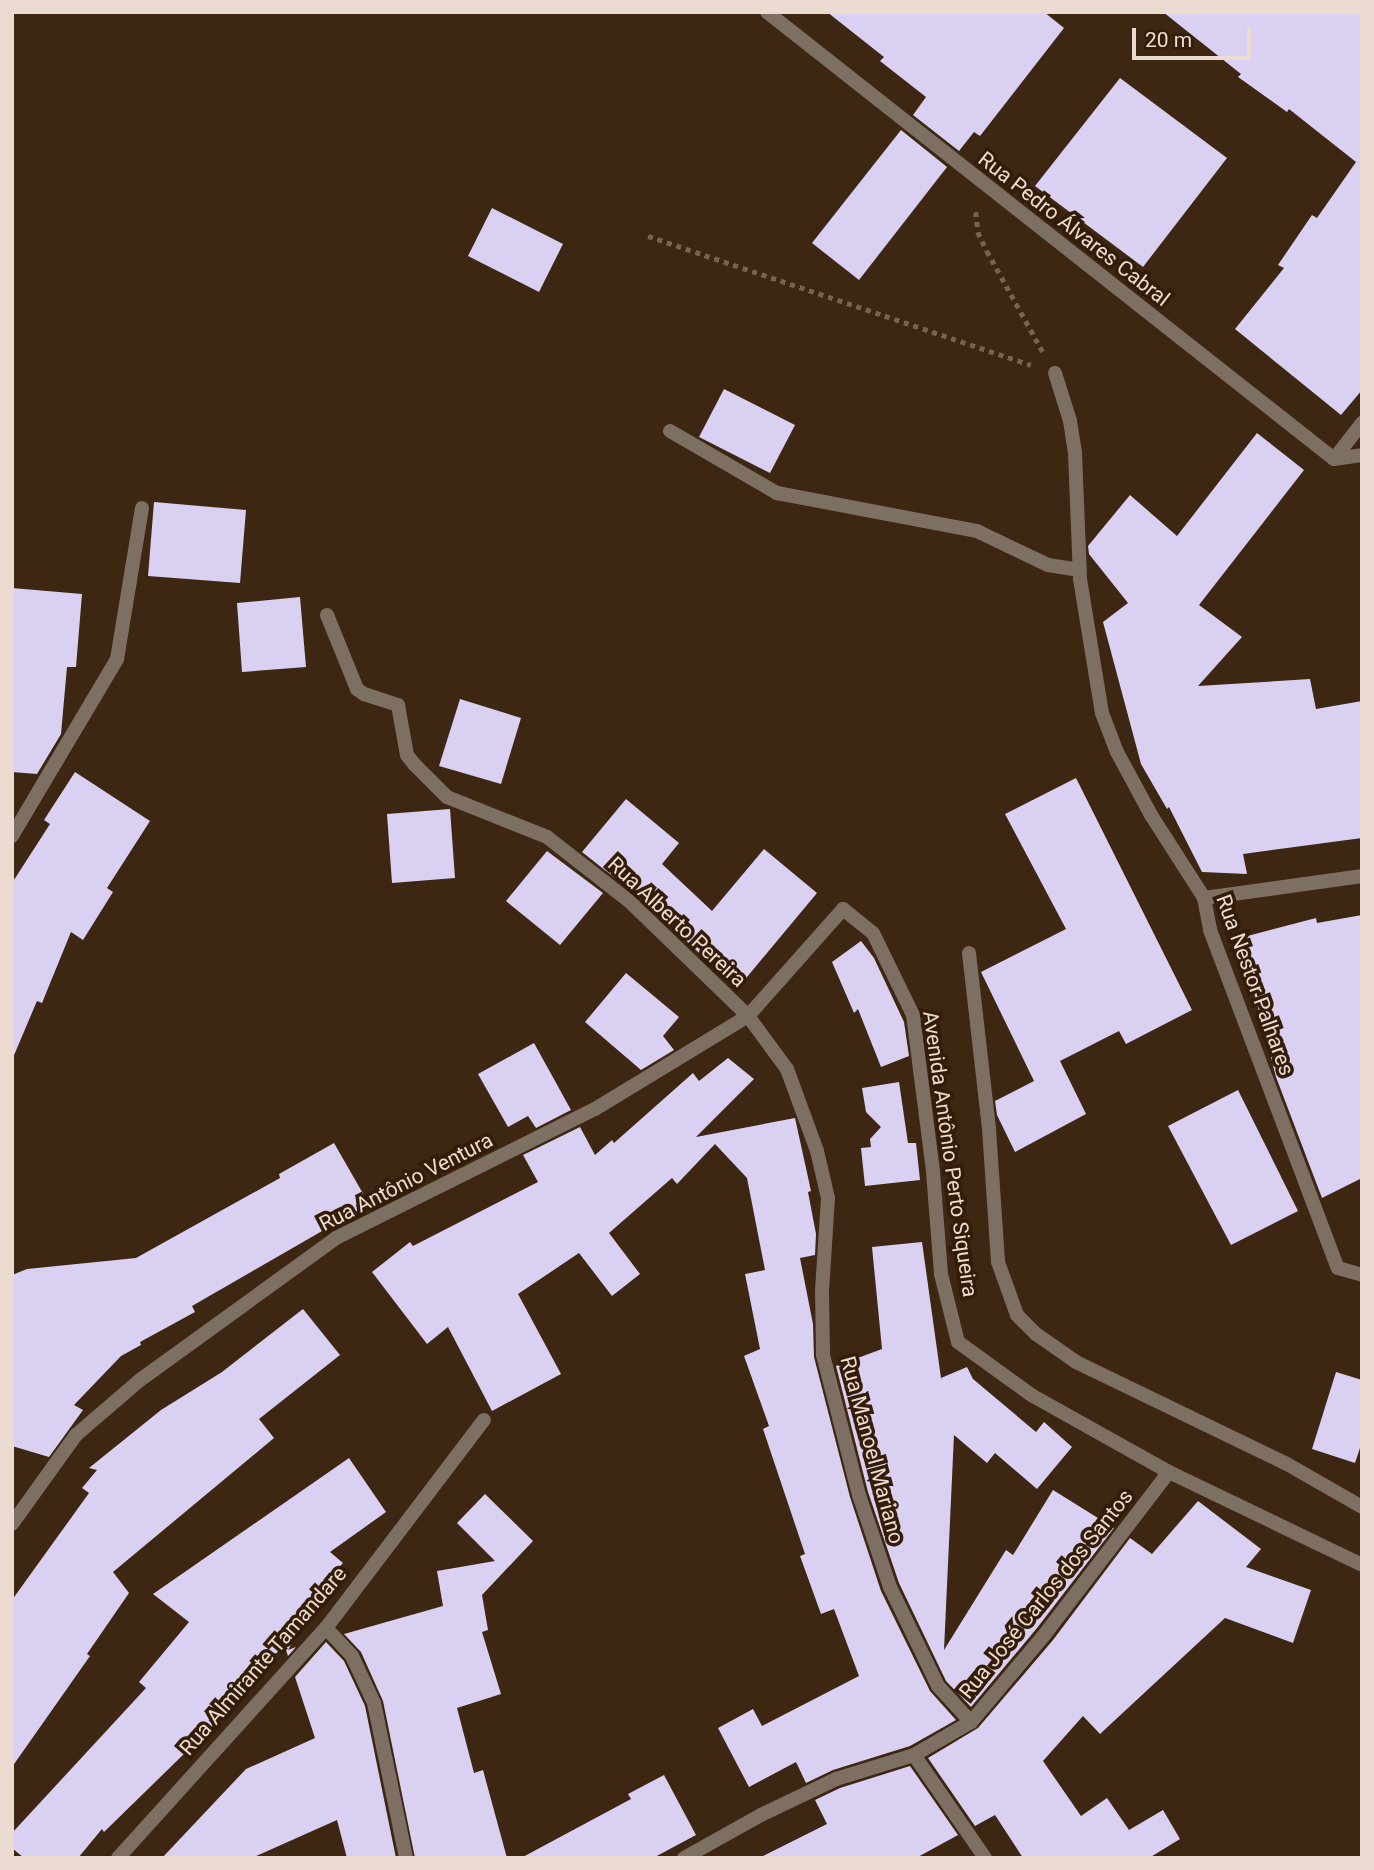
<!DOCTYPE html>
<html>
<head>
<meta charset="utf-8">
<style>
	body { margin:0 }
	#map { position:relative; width:1374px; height:1870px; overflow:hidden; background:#3d2612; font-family:Roboto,sans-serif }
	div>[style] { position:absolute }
	.building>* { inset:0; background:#dad0f2 }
	.path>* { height:4.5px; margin-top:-2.25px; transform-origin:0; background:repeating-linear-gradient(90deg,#786352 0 5px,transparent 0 10px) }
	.service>* { height:14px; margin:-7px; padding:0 7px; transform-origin:7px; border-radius:7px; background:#7e6f63 }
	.minor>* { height:14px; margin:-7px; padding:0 7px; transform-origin:7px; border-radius:7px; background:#7e6f63 }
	span { translate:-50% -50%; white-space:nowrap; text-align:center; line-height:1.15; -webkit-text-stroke:7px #331c08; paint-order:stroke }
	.street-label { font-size:21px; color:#ebdbd0 }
	.frame { position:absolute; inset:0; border:14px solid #ebdbd0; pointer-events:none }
	.scale { position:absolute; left:1132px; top:28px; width:119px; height:32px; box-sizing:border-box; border:4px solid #ebdbd0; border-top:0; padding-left:9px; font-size:21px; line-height:24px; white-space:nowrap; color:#ebdbd0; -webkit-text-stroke:5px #331c08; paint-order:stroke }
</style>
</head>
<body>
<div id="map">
	<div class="building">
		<div style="clip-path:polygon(827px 12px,1044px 12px,1064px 28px,980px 136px,974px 132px,959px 151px,913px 115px,926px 97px,880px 61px,884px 57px)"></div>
		<div style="clip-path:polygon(1163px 12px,1362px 12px,1362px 390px,1341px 415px,1235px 329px,1284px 268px,1278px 265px,1312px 215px,1317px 218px,1356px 162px,1289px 109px,1287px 112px,1238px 77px,1241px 74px)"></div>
		<div style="clip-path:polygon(1120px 78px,1227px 158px,1143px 267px,1035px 186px)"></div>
		<div style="clip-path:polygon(901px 130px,947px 167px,859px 280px,812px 243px)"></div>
		<div style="clip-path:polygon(492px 208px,563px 244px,539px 292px,468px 256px)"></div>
		<div style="clip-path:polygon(724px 389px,795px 425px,770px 473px,699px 437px)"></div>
		<div style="clip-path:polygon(1257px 433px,1304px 470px,1199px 605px,1242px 637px,1198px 686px,1310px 679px,1316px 709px,1362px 701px,1362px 838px,1243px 854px,1247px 874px,1202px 872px,1169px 807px,1167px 809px,1141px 764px,1103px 622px,1128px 603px,1089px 554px,1088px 546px,1130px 495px,1177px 536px)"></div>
		<div style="clip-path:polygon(154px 502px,246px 510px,240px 583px,148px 576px)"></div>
		<div style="clip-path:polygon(12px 588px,82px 594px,76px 667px,67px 667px,61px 734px,37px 774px,12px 772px)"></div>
		<div style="clip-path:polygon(300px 597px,306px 667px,242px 672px,237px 603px)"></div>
		<div style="clip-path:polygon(460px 699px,521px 718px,501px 784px,439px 766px)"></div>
		<div style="clip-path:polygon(75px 772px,150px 821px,107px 888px,113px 892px,83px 940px,71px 932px,42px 1003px,37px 1001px,12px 1060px,12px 883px,50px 824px,44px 820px)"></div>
		<div style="clip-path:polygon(1076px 778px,1192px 1010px,1126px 1044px,1119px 1031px,1060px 1061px,1086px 1114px,1015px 1152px,997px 1115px,995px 1101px,1034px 1081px,981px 972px,1066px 929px,1005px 814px)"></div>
		<div style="clip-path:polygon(626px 799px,679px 843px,662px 864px,712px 911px,764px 849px,817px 893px,737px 989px,675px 930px,679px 926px,618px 875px,615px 878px,582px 852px)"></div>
		<div style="clip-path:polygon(450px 809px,455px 878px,392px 883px,387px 814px)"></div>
		<div style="clip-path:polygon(547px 851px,603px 893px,560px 945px,506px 901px)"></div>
		<div style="clip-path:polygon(1362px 915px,1362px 1178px,1322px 1198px,1276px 1077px,1240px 938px,1316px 918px,1317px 923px)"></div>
		<div style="clip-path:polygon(861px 941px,874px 958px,904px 1022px,909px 1056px,881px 1067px,858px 1009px,854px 1013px,832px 962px)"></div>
		<div style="clip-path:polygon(626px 973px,679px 1017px,663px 1036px,674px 1050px,641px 1070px,585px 1022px)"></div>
		<div style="clip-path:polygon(534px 1043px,571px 1110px,536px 1128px,528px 1116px,508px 1127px,478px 1074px)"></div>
		<div style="clip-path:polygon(728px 1058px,754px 1079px,696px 1137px,795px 1118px,811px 1191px,808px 1192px,816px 1234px,815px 1255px,800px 1258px,813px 1324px,814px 1357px,850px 1497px,881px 1591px,930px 1691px,956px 1720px,910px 1746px,833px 1770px,806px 1783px,796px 1762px,749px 1787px,718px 1728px,753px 1709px,762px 1726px,859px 1676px,834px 1609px,821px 1614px,800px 1556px,805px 1554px,763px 1429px,769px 1426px,744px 1356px,760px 1349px,745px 1274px,765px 1270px,747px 1178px,715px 1144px,677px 1184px,672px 1178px,609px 1233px,640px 1274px,612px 1296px,579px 1253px,518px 1294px,561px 1374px,492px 1411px,448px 1327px,427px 1344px,372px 1272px,410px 1242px,413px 1246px,538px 1182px,523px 1155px,580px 1127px,595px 1155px,612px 1140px,614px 1143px,693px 1073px,699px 1081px)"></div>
		<div style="clip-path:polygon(899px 1082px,908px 1143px,916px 1143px,920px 1180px,865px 1186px,861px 1148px,871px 1147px,870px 1139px,881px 1127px,866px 1112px,862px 1088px)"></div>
		<div style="clip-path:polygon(1238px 1090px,1298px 1211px,1231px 1245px,1168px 1126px)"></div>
		<div style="clip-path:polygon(334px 1143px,369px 1204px,192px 1306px,195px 1312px,140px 1342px,141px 1345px,121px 1356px,74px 1405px,83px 1410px,49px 1457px,12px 1446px,12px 1275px,27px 1269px,136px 1258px,280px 1178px,279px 1174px)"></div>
		<div style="clip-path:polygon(922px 1242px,941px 1378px,967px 1367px,973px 1379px,1036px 1432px,1044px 1422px,1072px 1447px,1037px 1489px,995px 1453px,987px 1463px,954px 1435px,944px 1650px,1006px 1550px,1013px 1555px,1053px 1490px,1114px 1528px,1037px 1628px,971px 1707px,946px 1681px,899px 1583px,868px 1492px,836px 1366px,882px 1349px,872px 1247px)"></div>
		<div style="clip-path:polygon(303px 1309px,340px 1355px,259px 1419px,274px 1438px,113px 1572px,129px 1593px,87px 1654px,90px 1656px,12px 1767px,12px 1600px,89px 1493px,82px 1488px,97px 1470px,89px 1468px,161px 1410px,222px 1372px)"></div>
		<div style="clip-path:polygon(1336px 1372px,1362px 1380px,1362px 1442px,1355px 1463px,1312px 1449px)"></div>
		<div style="clip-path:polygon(349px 1458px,386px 1512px,330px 1552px,343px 1563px,329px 1578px,288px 1650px,296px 1647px,288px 1656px,284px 1644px,229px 1710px,104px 1832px,102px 1829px,78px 1858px,24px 1858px,12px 1848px,12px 1833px,146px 1688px,139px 1682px,189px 1622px,153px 1594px)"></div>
		<div style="clip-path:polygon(485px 1494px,533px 1541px,482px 1595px,488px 1630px,482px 1632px,501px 1694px,457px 1708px,474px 1773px,483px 1770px,507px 1858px,415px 1858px,383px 1701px,361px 1652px,344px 1634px,443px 1606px,437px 1571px,495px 1561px,457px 1523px)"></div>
		<div style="clip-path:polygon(1198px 1501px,1261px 1549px,1246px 1567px,1311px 1590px,1293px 1643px,1225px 1618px,1100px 1734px,1083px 1716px,1043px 1761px,1081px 1816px,1107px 1798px,1129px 1830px,1163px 1810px,1180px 1839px,1149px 1858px,1023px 1858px,995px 1815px,975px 1826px,928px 1758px,978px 1728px,1053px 1640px,1130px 1538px,1152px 1554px)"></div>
		<div style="clip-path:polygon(326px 1642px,344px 1661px,365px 1706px,396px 1858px,347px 1858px,337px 1820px,252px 1858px,162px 1858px,246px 1769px,315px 1738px,295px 1677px)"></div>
		<div style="clip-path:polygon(910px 1766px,958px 1835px,916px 1858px,759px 1858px,827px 1824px,815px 1800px,840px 1788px)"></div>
		<div style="clip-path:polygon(664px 1775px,696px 1835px,653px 1858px,521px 1858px,631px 1799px,628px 1794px)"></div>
	</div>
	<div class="path">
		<div style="left:976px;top:212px;width:20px;rotate:84deg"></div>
		<div style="left:978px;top:232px;width:21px;rotate:65deg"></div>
		<div style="left:987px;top:251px;width:115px;rotate:61deg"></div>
		<div style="left:648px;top:236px;width:404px;rotate:18.6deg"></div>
	</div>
	<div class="service">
		<div style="left:670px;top:431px;width:124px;rotate:30.1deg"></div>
		<div style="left:777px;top:493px;width:204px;rotate:10.8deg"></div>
		<div style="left:977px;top:531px;width:79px;rotate:25.6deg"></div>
		<div style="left:1048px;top:565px;width:32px;rotate:9deg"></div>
		<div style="left:969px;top:953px;width:177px;rotate:83.5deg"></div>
		<div style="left:989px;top:1129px;width:133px;rotate:86.1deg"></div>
		<div style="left:998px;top:1262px;width:56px;rotate:70.3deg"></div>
		<div style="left:1017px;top:1315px;width:27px;rotate:45deg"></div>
		<div style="left:1036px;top:1334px;width:49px;rotate:35deg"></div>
		<div style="left:1076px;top:1362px;width:234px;rotate:25.8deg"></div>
		<div style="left:1287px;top:1464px;width:86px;rotate:29.8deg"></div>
		<div style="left:326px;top:1628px;width:38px;rotate:47deg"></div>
		<div style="left:352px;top:1656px;width:52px;rotate:64.9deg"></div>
		<div style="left:374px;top:1703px;width:158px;rotate:78.3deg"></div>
	</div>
	<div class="minor">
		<div style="left:767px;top:12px;width:722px;rotate:38.25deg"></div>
		<div style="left:1334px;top:459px;width:28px;rotate:-8deg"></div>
		<div style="left:1055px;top:373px;width:50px;rotate:72.6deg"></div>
		<div style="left:1070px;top:421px;width:32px;rotate:81deg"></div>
		<div style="left:1075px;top:453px;width:126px;rotate:87.7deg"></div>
		<div style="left:1080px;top:579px;width:136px;rotate:80.7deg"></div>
		<div style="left:1102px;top:713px;width:42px;rotate:69deg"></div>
		<div style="left:1117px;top:752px;width:72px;rotate:61.6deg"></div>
		<div style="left:1151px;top:815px;width:98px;rotate:57.4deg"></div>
		<div style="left:1204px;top:898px;width:33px;rotate:79deg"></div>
		<div style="left:1210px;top:930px;width:361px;rotate:69.3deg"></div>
		<div style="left:1338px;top:1268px;width:25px;rotate:16deg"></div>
		<div style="left:1334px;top:459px;width:46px;rotate:-52.1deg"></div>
		<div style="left:327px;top:615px;width:80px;rotate:67.9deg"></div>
		<div style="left:357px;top:689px;width:9px;rotate:36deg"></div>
		<div style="left:364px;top:694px;width:36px;rotate:18deg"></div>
		<div style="left:398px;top:705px;width:51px;rotate:79.8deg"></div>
		<div style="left:407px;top:755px;width:11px;rotate:52deg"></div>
		<div style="left:414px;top:764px;width:47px;rotate:45deg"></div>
		<div style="left:447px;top:797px;width:108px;rotate:21.8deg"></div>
		<div style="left:547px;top:837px;width:104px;rotate:38deg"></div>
		<div style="left:629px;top:901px;width:165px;rotate:44deg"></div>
		<div style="left:748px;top:1016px;width:66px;rotate:53.7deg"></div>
		<div style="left:787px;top:1069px;width:87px;rotate:69.9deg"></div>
		<div style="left:817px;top:1151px;width:48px;rotate:76.8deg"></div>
		<div style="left:828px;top:1198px;width:92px;rotate:93.7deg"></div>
		<div style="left:822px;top:1290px;width:65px;rotate:89.1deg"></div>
		<div style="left:823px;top:1355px;width:145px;rotate:75.6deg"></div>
		<div style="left:859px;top:1495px;width:97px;rotate:71.4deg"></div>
		<div style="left:890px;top:1587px;width:110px;rotate:64.1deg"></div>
		<div style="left:938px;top:1686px;width:49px;rotate:47.5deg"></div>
		<div style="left:12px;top:836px;width:206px;rotate:-59.3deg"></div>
		<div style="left:117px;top:659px;width:153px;rotate:-80.6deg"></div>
		<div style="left:1204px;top:898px;width:160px;rotate:-7.9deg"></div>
		<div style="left:12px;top:1524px;width:110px;rotate:-54.3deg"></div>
		<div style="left:76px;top:1435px;width:84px;rotate:-40.7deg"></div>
		<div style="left:140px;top:1380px;width:242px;rotate:-35.9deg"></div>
		<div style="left:336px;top:1238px;width:289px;rotate:-26.5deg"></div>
		<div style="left:595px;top:1109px;width:179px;rotate:-31.3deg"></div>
		<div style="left:748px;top:1016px;width:143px;rotate:-48.4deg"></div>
		<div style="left:843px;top:909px;width:38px;rotate:39deg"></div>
		<div style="left:873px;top:933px;width:91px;rotate:64deg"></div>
		<div style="left:913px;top:1015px;width:158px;rotate:82.7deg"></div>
		<div style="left:933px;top:1172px;width:102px;rotate:85.5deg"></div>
		<div style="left:941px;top:1274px;width:70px;rotate:76deg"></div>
		<div style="left:958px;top:1342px;width:92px;rotate:35.8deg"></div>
		<div style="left:1033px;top:1396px;width:156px;rotate:29.2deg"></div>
		<div style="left:1169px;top:1472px;width:214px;rotate:25.7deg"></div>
		<div style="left:914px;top:1755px;width:125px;rotate:55.4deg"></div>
		<div style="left:118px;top:1858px;width:310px;rotate:-47.9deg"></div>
		<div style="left:326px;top:1628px;width:261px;rotate:-52.8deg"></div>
		<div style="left:684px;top:1858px;width:88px;rotate:-29.2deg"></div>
		<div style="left:761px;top:1815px;width:83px;rotate:-25.6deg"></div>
		<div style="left:836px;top:1779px;width:82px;rotate:-17.1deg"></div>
		<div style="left:914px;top:1755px;width:66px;rotate:-30.1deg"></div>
		<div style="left:971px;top:1722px;width:115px;rotate:-49.9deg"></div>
		<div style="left:1045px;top:1634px;width:204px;rotate:-52.6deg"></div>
	</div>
	<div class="street-label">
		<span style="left:1074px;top:229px;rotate:38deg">Rua Pedro Álvares Cabral</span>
		<span style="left:677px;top:922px;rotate:43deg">Rua Alberto Pereira</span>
		<span style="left:1255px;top:985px;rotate:70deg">Rua Nestor Palhares</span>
		<span style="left:950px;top:1154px;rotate:82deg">Avenida Antônio Perto Siqueira</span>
		<span style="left:406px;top:1182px;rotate:-27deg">Rua Antônio Ventura</span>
		<span style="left:872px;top:1450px;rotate:75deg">Rua Manoel Mariano</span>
		<span style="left:1046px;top:1594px;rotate:-51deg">Rua José Carlos dos Santos</span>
		<span style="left:263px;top:1661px;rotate:-49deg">Rua Almirante Tamandare</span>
	</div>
	<div class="frame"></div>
	<div class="scale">20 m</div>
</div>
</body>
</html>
